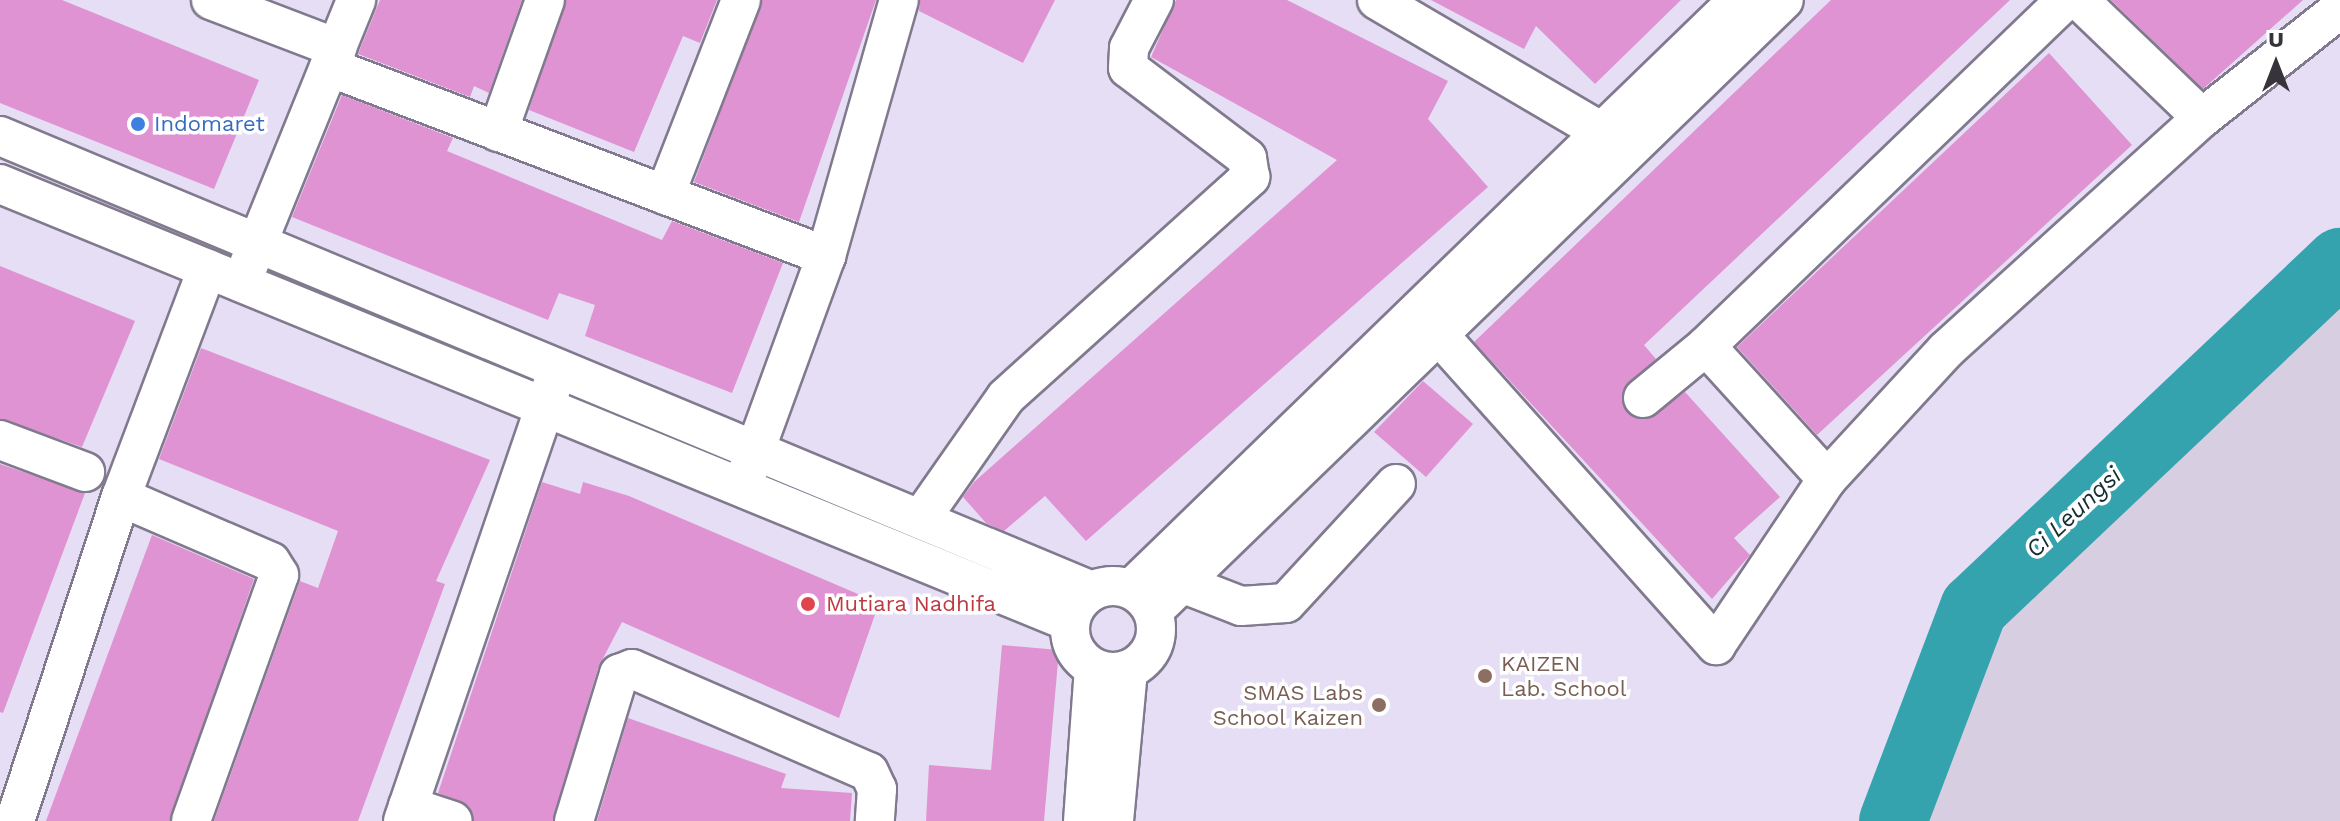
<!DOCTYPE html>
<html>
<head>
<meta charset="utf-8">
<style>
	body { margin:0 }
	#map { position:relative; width:2340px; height:821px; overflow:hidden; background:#e6def4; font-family:"Work Sans",sans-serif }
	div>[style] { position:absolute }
	.industrial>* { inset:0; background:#d8cee1 }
	.river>* { height:68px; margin:-34px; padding:0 34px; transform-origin:34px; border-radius:34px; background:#34a3ae }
	.building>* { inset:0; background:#e093d3 }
	.roads { filter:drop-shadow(2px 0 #817a8e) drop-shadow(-2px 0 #817a8e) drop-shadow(0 2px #817a8e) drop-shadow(0 -2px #817a8e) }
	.minor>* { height:38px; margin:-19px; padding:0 19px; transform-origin:19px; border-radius:19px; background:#fff }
	.minor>.ring { margin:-19px; padding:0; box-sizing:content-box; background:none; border:38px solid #fff; border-radius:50% }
	.dots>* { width:22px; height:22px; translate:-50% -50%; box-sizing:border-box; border:4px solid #fff; border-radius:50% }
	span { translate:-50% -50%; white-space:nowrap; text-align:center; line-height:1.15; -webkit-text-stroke:7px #fff; paint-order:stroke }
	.shop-label { font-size:22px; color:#366cbe }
	.left { translate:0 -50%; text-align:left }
	.health-label { font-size:22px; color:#be3a42 }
	.education-label { font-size:22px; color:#785e54 }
	.right { translate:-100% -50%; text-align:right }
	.water-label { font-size:24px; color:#162e31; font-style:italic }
	.north { position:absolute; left:2236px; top:24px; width:80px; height:80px; -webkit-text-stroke:6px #fff; paint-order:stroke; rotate:0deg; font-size:22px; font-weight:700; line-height:32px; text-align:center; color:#36333b }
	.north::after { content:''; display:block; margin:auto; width:28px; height:36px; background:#36333b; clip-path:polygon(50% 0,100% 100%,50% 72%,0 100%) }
</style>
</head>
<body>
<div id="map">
	<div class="industrial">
		<div style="clip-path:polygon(2340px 265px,2340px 821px,1893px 821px,1974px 608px)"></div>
	</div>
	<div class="river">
		<div style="left:1893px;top:821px;width:228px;rotate:-69.2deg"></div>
		<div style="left:1974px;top:608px;width:504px;rotate:-43.39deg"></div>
	</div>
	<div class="building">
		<div style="clip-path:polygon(0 0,62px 0,259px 80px,214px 189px,0 103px)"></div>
		<div style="clip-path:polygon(380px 0,522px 0,489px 93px,474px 86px,470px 97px,358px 54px)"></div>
		<div style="clip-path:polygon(566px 0,717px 0,700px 43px,683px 36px,634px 152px,529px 110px)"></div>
		<div style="clip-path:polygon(762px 0,876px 0,799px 222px,694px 182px)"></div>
		<div style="clip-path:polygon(920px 0,1055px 0,1023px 63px,919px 11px)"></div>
		<div style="clip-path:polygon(1176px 0,1287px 0,1448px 81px,1428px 119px,1488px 187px,1086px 541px,1045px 496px,1004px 531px,986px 523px,963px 497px,974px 482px,1337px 160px,1151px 57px)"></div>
		<div style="clip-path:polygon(1431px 0,1681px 0,1595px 84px,1536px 26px,1524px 49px)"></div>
		<div style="clip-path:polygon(1831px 0,2010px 0,1644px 345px,1656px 359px,1623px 390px,1627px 413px,1647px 419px,1685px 392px,1780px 497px,1734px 538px,1750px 555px,1712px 599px,1474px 342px)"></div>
		<div style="clip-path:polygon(2111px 0,2303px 0,2203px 89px)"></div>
		<div style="clip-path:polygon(2049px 53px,2132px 145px,1817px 435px,1737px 347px)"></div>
		<div style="clip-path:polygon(342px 95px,453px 138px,447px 151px,662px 240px,672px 221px,783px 263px,732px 393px,585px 336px,595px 305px,559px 293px,548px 320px,292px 217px)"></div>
		<div style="clip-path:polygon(0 266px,135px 321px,82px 447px,0 419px)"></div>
		<div style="clip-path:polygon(201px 348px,490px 460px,436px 581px,445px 584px,358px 821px,214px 821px,300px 581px,318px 588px,338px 531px,159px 459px)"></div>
		<div style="clip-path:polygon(1423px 381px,1473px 424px,1426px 477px,1374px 432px)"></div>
		<div style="clip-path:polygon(0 464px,85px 493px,3px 713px,0 712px)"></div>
		<div style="clip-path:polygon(542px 482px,580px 494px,583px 482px,629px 496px,879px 603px,839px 718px,622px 622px,598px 668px,553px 821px,474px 821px,469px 806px,438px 793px)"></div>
		<div style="clip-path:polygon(152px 535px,254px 579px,170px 821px,46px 821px)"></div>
		<div style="clip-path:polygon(1002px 645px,1059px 650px,1044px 821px,926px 821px,929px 765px,991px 770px)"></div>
		<div style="clip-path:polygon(628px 718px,786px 774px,781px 788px,852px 793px,850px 821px,597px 821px)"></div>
	</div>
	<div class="roads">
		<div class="minor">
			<div style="left:211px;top:0;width:135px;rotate:20.9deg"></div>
			<div style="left:1377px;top:0;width:281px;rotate:30.4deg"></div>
			<div style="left:2079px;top:0;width:170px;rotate:43.8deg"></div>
			<div style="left:329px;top:67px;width:532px;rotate:20.82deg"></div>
			<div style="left:498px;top:132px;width:140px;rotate:-70.4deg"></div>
			<div style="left:0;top:136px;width:1183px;rotate:22.62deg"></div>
			<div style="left:0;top:184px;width:1156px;rotate:22.26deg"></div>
			<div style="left:665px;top:195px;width:209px;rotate:-68.7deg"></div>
			<div style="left:249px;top:264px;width:285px;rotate:-67.9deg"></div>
			<div style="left:1437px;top:333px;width:419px;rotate:48.2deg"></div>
			<div style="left:1716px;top:645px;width:200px;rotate:-56.2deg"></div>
			<div style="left:1827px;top:479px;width:176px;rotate:-47.3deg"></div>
			<div style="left:1946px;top:350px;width:345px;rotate:-42.2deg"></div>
			<div style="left:2202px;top:118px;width:176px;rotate:-38.3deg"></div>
			<div style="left:1706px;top:346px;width:180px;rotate:47.7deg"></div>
			<div style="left:1643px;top:398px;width:82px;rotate:-39.5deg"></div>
			<div style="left:1706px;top:346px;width:499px;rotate:-43.9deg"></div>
			<div style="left:0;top:440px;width:91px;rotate:20.6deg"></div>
			<div style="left:747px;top:473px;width:231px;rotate:-70deg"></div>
			<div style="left:826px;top:256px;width:266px;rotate:-74.1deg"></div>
			<div style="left:121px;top:497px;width:163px;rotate:23.4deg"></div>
			<div style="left:271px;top:562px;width:15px;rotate:58deg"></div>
			<div style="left:279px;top:575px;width:261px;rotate:109.7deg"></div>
			<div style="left:922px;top:517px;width:146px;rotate:-55deg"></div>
			<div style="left:1006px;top:397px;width:329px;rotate:-42deg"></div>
			<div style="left:1250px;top:177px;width:19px;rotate:-99deg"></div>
			<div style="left:1247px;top:158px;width:149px;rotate:-142.9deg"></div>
			<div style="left:1128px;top:68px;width:20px;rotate:-87deg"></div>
			<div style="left:1129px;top:48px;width:54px;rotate:-62.5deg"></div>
			<div style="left:1184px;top:584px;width:61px;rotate:21.1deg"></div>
			<div style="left:1241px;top:606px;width:45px;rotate:-3.8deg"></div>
			<div style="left:1286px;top:603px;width:162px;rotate:-47.3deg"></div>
			<div class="ring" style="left:1070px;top:586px;width:48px;height:48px"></div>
			<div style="left:1131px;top:589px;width:846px;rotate:-44.14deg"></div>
			<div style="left:1153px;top:611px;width:878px;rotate:-44.08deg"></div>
			<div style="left:408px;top:806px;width:47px;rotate:18.4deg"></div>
			<div style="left:15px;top:821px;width:341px;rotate:-71.9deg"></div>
			<div style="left:121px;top:497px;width:244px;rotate:-69.3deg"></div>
			<div style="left:403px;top:821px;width:466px;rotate:-71.1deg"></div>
			<div style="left:574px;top:821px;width:154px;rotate:-73deg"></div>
			<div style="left:619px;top:674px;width:14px;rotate:-21deg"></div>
			<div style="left:632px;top:669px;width:258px;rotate:23.5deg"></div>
			<div style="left:869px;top:772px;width:19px;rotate:65deg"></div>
			<div style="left:877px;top:789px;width:32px;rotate:94deg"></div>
			<div style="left:1083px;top:821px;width:153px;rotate:-85.9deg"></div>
			<div style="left:1114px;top:821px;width:152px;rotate:-84.7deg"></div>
		</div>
	</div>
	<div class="dots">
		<div style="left:138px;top:124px;background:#3f7fe0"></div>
		<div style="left:808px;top:604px;background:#e0444e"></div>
		<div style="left:1485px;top:676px;background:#8d6e63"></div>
		<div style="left:1379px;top:705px;background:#8d6e63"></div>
	</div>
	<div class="shop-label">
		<span class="left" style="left:154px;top:124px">Indomaret</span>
	</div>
	<div class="health-label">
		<span class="left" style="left:826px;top:604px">Mutiara Nadhifa</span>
	</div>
	<div class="education-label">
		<span class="left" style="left:1501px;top:676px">KAIZEN<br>Lab. School</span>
		<span class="right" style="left:1363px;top:705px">SMAS Labs<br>School Kaizen</span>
	</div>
	<div class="water-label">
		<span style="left:2074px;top:513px;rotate:-43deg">Ci Leungsi</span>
	</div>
	<div class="north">U</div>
</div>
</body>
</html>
